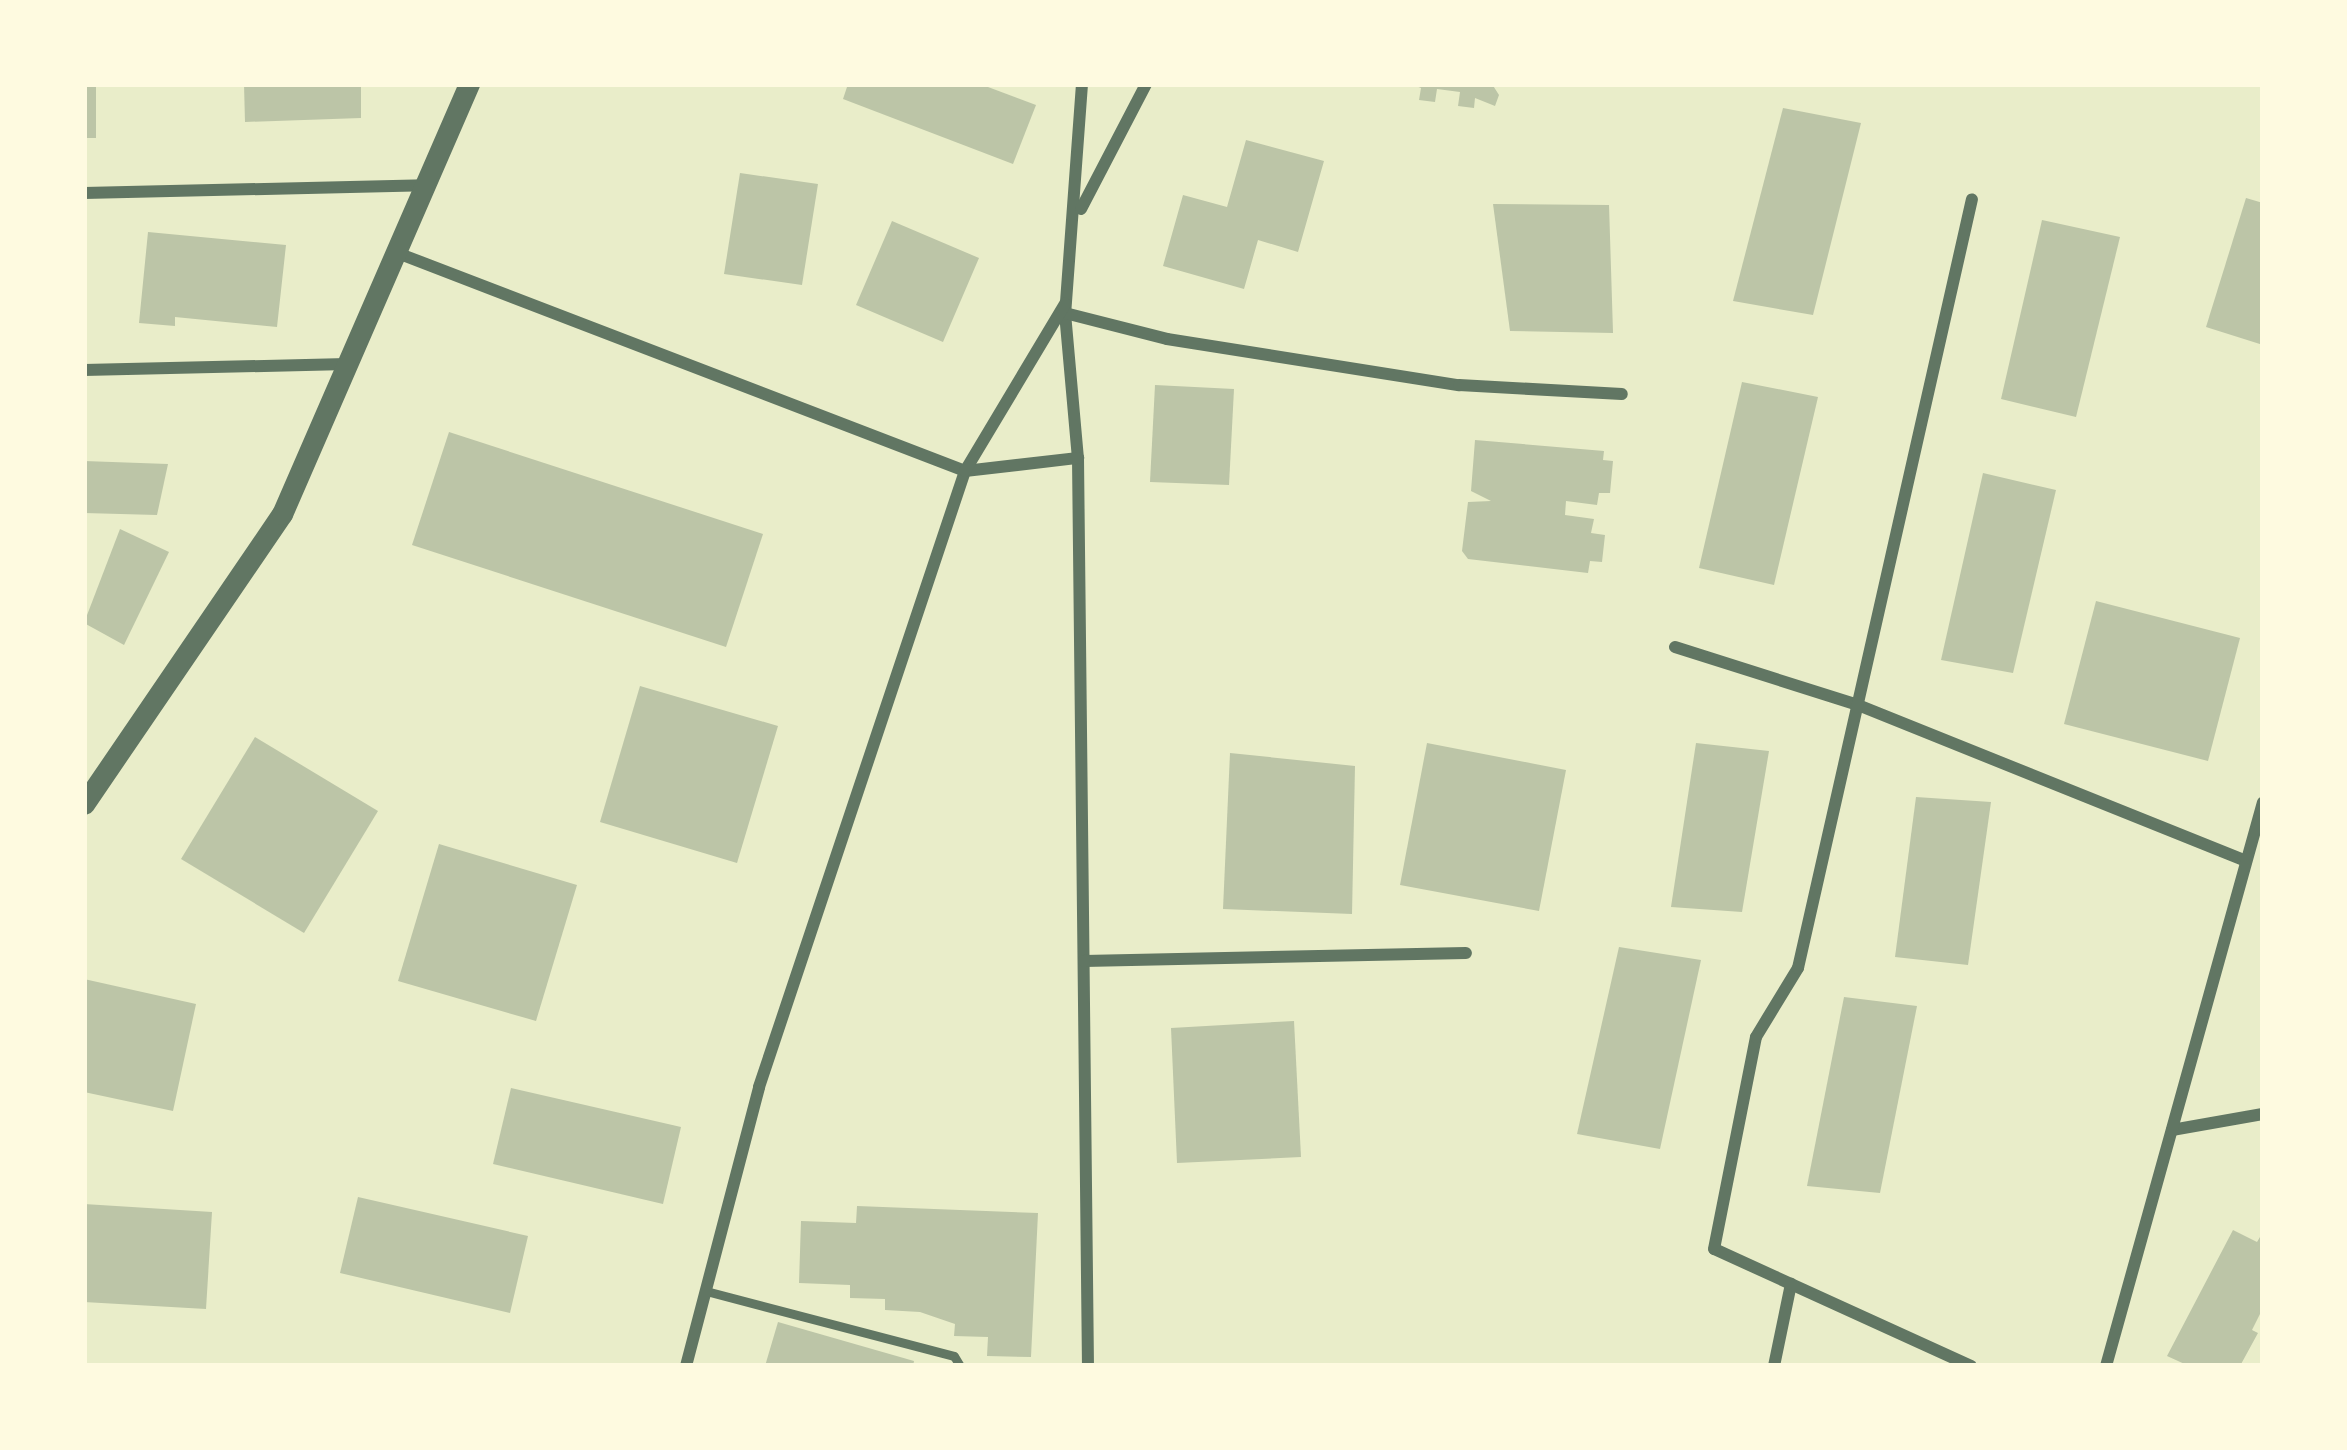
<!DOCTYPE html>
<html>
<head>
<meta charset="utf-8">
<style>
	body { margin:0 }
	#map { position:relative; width:2347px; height:1450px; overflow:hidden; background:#e9edc9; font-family:Spectral,serif }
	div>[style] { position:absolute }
	.building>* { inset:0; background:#bcc5a7 }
	.service>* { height:9px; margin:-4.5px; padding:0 4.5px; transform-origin:4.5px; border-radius:4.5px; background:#617663 }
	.minor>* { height:12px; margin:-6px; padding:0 6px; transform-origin:6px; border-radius:6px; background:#617663 }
	.tertiary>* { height:21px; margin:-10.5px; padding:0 10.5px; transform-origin:10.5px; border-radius:10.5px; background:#617663 }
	span { translate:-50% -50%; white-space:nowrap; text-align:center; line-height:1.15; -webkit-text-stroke:9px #fefae0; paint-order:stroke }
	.frame { position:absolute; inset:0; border:87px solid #fefae0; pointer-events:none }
</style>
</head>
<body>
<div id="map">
	<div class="building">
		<div style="clip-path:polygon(84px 84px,96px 84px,96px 138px,84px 138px)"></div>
		<div style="clip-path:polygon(244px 84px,361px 84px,361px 118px,245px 122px)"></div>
		<div style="clip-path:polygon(848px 84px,980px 84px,1036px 105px,1013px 164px,843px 99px)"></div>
		<div style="clip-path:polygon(1411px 84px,1492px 84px,1499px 95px,1495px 106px,1475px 98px,1474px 108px,1458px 106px,1460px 92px,1437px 89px,1435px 102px,1419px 100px,1421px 88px)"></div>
		<div style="clip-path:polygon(1783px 108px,1861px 123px,1813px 315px,1733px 301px)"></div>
		<div style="clip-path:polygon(1246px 140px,1324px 161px,1298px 252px,1258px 240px,1244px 289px,1163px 266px,1183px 195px,1227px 207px)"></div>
		<div style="clip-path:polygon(740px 173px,818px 184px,802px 285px,724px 274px)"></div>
		<div style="clip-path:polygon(2246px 198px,2263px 203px,2263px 345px,2206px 327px)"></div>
		<div style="clip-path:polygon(1493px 204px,1609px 205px,1613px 333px,1510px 331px)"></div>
		<div style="clip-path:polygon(2042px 220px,2120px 237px,2076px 417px,2001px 399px)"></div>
		<div style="clip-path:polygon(892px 221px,979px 258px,943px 342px,856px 305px)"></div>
		<div style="clip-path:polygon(148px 232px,286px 245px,277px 327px,175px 317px,175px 326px,139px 323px)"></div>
		<div style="clip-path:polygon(1742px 382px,1818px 397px,1774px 585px,1699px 568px)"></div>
		<div style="clip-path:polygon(1155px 385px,1234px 389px,1229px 485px,1150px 482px)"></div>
		<div style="clip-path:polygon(449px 432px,763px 534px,726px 647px,412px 545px)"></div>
		<div style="clip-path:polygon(1475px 440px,1604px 451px,1603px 460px,1613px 461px,1610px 493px,1599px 493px,1597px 505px,1566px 501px,1565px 515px,1594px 519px,1591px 533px,1605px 535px,1602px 562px,1590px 561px,1588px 573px,1468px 559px,1462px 551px,1468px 502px,1491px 501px,1471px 491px)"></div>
		<div style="clip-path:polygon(84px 461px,168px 464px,157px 515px,84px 513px)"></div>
		<div style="clip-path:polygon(1983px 473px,2056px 490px,2013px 673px,1941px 660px)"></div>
		<div style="clip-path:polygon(120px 529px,169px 552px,124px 645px,84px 623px)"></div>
		<div style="clip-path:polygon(2096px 601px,2240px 638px,2208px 761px,2064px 724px)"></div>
		<div style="clip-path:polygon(640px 686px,778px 726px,737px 863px,600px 822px)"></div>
		<div style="clip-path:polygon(255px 737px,378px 811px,304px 933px,181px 859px)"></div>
		<div style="clip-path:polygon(1427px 743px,1566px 770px,1539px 911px,1400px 885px)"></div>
		<div style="clip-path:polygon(1696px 743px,1769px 751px,1742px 912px,1671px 907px)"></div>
		<div style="clip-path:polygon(1230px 753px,1355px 766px,1352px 914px,1223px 909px)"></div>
		<div style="clip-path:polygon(1916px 797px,1991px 802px,1968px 965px,1895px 957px)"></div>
		<div style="clip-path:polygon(439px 844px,577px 885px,536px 1021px,398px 981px)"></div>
		<div style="clip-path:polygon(1619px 947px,1701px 960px,1660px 1149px,1577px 1134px)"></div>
		<div style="clip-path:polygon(84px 979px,196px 1004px,173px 1111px,84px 1092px)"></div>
		<div style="clip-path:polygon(1844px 997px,1917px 1006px,1880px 1193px,1807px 1186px)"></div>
		<div style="clip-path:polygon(1294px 1021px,1301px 1157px,1177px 1163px,1171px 1028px)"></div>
		<div style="clip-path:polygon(511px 1088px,681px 1127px,663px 1204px,493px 1164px)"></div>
		<div style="clip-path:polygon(358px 1197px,528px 1236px,510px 1313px,340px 1273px)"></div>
		<div style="clip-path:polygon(84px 1204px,212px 1212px,206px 1309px,84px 1302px)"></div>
		<div style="clip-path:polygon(857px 1206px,1038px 1213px,1031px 1357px,987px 1356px,988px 1337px,954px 1336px,955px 1324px,920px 1312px,885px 1310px,885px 1299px,850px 1298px,850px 1285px,799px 1283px,801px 1221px,856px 1223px)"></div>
		<div style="clip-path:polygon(2233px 1230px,2257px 1242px,2263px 1232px,2263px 1308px,2252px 1330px,2258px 1333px,2240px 1366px,2189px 1366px,2167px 1356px)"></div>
		<div style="clip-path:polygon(778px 1322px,914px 1361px,913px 1366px,765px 1366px)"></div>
	</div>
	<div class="service">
		<div style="left:706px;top:1291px;width:256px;rotate:14.7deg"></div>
		<div style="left:954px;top:1356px;width:12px;rotate:59deg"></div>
	</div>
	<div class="minor">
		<div style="left:1082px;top:84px;width:230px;rotate:94.2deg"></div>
		<div style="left:1065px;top:313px;width:146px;rotate:84.9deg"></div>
		<div style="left:1078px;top:458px;width:908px;rotate:89.37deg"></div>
		<div style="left:84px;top:193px;width:341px;rotate:-1.3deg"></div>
		<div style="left:1081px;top:209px;width:141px;rotate:-62.5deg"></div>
		<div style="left:400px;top:254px;width:605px;rotate:21.01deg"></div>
		<div style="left:965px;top:471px;width:114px;rotate:-6.6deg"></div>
		<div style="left:1065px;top:313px;width:105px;rotate:14.3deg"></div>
		<div style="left:1167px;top:339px;width:296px;rotate:9deg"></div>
		<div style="left:1459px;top:385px;width:163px;rotate:3.2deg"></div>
		<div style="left:84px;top:370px;width:263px;rotate:-1.3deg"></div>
		<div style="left:1675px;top:647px;width:192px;rotate:17.6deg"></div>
		<div style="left:1858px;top:705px;width:418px;rotate:21.9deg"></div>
		<div style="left:1084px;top:961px;width:382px;rotate:-1.2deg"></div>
		<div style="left:2172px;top:1130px;width:92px;rotate:-10deg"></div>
		<div style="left:686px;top:1366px;width:288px;rotate:-75.3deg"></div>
		<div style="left:759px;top:1087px;width:650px;rotate:-71.51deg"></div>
		<div style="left:965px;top:471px;width:195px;rotate:-59.1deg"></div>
		<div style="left:1774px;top:1366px;width:84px;rotate:-78.3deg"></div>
		<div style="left:1971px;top:1366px;width:282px;rotate:-155.5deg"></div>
		<div style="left:1714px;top:1249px;width:216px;rotate:-78.8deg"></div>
		<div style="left:1756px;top:1037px;width:81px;rotate:-58.7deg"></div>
		<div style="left:1798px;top:968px;width:788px;rotate:-77.25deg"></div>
		<div style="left:2106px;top:1366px;width:585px;rotate:-74.44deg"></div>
	</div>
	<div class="tertiary">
		<div style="left:84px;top:804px;width:351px;rotate:-55.7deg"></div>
		<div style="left:282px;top:514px;width:469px;rotate:-66.5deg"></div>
	</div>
	<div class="frame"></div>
</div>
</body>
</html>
